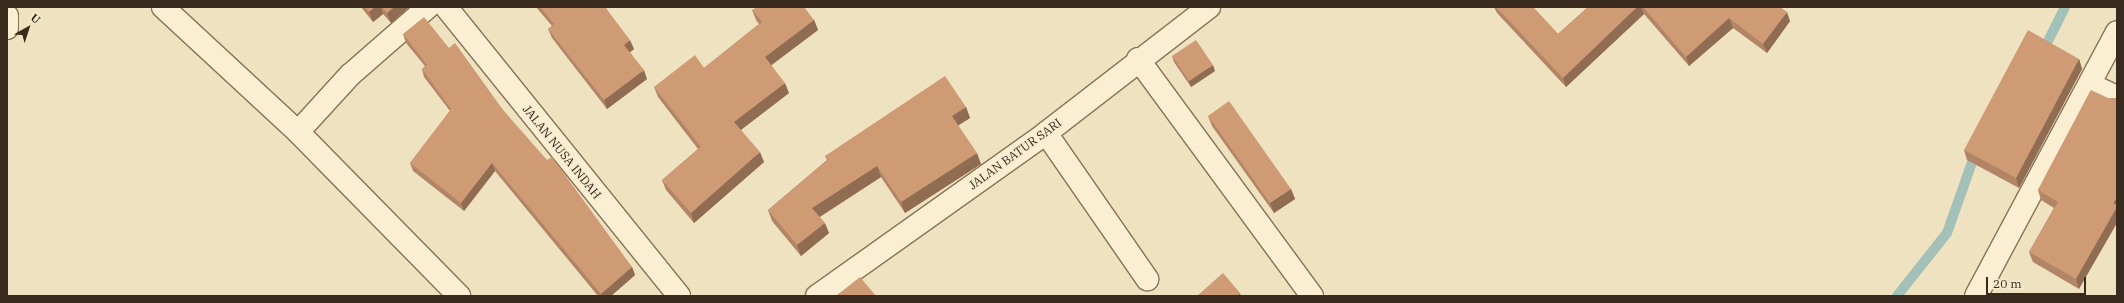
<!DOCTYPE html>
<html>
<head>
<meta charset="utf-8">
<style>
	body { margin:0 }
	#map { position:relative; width:2124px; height:303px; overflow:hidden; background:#efe2c0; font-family:"IBM Plex Serif",serif }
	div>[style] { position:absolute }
	.stream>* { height:10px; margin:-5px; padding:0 5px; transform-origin:5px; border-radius:5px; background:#a3c1b9 }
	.roads { filter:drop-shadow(1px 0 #897257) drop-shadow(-1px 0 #897257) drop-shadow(0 1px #897257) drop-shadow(0 -1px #897257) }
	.street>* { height:22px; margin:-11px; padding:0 11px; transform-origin:11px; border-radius:11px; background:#faefd3 }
	.wall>* { inset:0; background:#b18565 }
	.shaded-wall>* { inset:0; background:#906c52 }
	.building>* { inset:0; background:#ce9b75 }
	span { translate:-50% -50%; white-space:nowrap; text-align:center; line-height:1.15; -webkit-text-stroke:3px #f6ecd0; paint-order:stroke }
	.street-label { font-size:12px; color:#382a1c }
	.frame { position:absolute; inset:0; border:8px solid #382a1c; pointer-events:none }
	.north { position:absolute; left:8px; top:8px; width:40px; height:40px; -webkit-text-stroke:3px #f6ecd0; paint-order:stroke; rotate:39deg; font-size:11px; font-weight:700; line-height:16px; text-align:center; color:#382a1c }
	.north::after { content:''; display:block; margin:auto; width:14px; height:18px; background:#382a1c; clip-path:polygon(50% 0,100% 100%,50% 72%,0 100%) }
	.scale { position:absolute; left:1986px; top:277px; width:100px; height:18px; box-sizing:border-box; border:2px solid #382a1c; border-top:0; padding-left:5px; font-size:12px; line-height:14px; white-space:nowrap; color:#382a1c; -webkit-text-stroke:3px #f6ecd0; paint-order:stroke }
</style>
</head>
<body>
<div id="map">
	<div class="stream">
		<div style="left:2042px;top:53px;width:51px;rotate:-63.4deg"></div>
		<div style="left:1897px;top:296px;width:80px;rotate:-51.6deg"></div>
		<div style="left:1947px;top:233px;width:87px;rotate:-70.5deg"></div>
	</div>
	<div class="roads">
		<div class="street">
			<div style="left:163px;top:7px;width:184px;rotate:42.8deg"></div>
			<div style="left:428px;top:7px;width:103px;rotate:138.9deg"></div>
			<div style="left:350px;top:75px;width:77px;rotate:132.4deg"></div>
			<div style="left:298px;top:132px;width:230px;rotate:45.5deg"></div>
			<div style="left:446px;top:7px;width:371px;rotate:51.1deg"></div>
			<div style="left:7px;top:16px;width:12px;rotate:90deg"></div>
			<div style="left:1138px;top:59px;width:294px;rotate:53.7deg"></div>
			<div style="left:2091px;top:85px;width:29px;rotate:25deg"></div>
			<div style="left:1046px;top:133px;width:178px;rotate:55.3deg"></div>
			<div style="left:817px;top:296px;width:281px;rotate:-35.4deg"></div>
			<div style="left:1046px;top:133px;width:206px;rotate:-37.7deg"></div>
			<div style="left:1976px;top:296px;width:299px;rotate:-61.9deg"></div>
		</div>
	</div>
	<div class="wall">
		<div style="clip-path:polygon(361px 7px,409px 7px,391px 23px,383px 14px,373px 22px)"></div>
		<div style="clip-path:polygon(536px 7px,605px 7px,634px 49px,630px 52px,647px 79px,607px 109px,552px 38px,548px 29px,552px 26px)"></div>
		<div style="clip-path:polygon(1494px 7px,1533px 7px,1558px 34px,1588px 7px,1780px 7px,1790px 21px,1767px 53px,1733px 28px,1689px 66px,1644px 14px,1566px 87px,1497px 13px)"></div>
		<div style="clip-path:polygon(752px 10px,814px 20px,818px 30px,771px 65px,789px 93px,741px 130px,764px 162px,694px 223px,666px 190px,662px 180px,698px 149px,658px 97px,654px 87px,704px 68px,759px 24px,756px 20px)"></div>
		<div style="clip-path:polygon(403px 34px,449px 48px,503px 110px,632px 267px,635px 275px,611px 296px,598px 296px,495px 171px,464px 211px,413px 171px,410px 163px,450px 111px,424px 77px,422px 69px,425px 66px,406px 43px)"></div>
		<div style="clip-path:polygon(1172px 56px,1215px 71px,1191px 87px,1174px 62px)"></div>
		<div style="clip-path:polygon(2079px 59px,2082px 69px,2019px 188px,1967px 160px,1964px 150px)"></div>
		<div style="clip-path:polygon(2091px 90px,2079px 289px,2033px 262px,2029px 252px,2054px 208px,2041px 200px,2038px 190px)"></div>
		<div style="clip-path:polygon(966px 107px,970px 118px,958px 125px,981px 164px,905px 213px,881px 177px,820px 217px,829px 233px,801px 256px,772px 221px,768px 210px,827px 160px,825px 156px)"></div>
		<div style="clip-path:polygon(1208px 116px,1291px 189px,1295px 199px,1274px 213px,1212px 126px)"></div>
	</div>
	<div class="shaded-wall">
		<div style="clip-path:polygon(375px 7px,381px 7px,383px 14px,373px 22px,369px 12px)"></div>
		<div style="clip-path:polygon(394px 7px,409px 7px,391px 23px,387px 13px)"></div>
		<div style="clip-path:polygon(1637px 7px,1641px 7px,1644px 14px,1566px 87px,1563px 78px)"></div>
		<div style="clip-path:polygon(1787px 12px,1790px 21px,1767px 53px,1763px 44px)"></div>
		<div style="clip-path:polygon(1729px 18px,1733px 28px,1689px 66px,1686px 57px)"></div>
		<div style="clip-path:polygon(814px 20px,818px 30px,769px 67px,765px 57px)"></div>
		<div style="clip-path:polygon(630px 40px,634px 49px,628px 54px,624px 45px)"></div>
		<div style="clip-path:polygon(2079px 59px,2082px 69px,2019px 188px,2016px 178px)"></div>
		<div style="clip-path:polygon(1213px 65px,1215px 71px,1191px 87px,1189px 81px)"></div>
		<div style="clip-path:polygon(644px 70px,647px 79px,607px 109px,604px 100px)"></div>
		<div style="clip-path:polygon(785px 83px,789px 93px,738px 132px,734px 122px)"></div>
		<div style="clip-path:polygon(966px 107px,970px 118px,956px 127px,952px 116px)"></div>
		<div style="clip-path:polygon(760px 152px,764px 162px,694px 223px,691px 213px)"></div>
		<div style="clip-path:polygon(977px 153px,981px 164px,905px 213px,901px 202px)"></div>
		<div style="clip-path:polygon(492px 163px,495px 171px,464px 211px,461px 203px)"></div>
		<div style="clip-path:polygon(877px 166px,881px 177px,816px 219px,812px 208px)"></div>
		<div style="clip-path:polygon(1291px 189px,1295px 199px,1274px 213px,1270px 203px)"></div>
		<div style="clip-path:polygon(2117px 197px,2117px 223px,2079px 289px,2076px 279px,2113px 203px)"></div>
		<div style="clip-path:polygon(825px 223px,829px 233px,801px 256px,797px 245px)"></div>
		<div style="clip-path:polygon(632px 267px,635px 275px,611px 296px,601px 296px,601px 294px)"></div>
		<div style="clip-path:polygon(1240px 293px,1241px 296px,1237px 296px)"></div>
	</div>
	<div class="building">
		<div style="clip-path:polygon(365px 7px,375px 7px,369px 12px)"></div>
		<div style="clip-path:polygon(382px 7px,394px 7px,387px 13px)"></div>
		<div style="clip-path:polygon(540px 7px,605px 7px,630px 40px,624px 45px,644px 70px,604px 100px,548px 29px,554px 24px)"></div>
		<div style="clip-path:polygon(757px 7px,804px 7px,814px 20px,765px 57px,785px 83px,734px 122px,760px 152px,691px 213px,662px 180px,701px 147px,654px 87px,695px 55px,704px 68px,762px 22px,752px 10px)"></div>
		<div style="clip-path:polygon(1496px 7px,1533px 7px,1558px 34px,1588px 7px,1637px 7px,1563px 78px)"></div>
		<div style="clip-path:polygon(1643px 7px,1780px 7px,1787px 12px,1763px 44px,1729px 18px,1686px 57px)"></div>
		<div style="clip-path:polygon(424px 17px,449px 48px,455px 43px,503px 110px,547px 160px,552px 157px,632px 267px,601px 294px,492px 163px,461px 203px,410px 163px,451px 109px,422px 69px,427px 65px,403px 34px)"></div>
		<div style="clip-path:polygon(2028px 30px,2079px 59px,2016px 178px,1964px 150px)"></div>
		<div style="clip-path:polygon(1196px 40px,1213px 65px,1189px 81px,1172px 56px)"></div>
		<div style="clip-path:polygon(945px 76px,966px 107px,952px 116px,977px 153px,901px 202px,877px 166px,812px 208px,825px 223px,797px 245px,768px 210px,828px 160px,825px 156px)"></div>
		<div style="clip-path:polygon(2091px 90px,2108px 98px,2117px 98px,2117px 197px,2113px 203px,2117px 205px,2117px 207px,2076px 279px,2029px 252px,2058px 202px,2038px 190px)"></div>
		<div style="clip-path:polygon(1229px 101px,1291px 189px,1270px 203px,1208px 116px)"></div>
		<div style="clip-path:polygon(1223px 273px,1240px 293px,1237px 296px,1197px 296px)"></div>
		<div style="clip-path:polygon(860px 277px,876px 296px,836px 296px)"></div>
	</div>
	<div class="street-label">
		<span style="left:562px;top:152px;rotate:51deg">JALAN NUSA INDAH</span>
		<span style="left:1015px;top:154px;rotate:-36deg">JALAN BATUR SARI</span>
	</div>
	<div class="frame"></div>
	<div class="north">U</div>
	<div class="scale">20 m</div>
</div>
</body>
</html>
